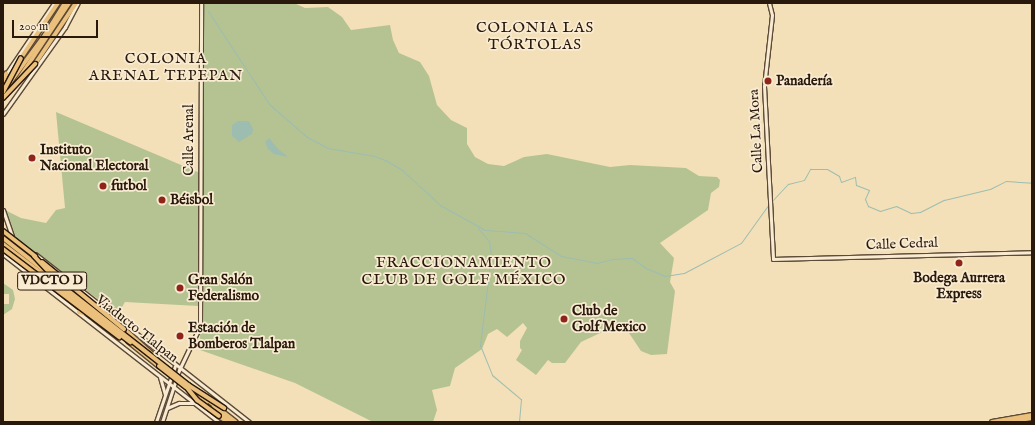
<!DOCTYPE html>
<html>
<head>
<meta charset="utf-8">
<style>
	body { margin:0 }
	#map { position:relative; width:1035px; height:425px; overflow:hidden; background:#f4e0b8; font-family:"IM FELL English",serif }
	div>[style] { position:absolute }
	.green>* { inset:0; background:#b5c393 }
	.water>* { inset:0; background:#9cbdb0 }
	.stream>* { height:1px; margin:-0.5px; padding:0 0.5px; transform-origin:0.5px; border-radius:0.5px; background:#9cbdb0 }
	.roads { filter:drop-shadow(1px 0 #5c4a37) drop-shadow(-1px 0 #5c4a37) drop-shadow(0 1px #5c4a37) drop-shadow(0 -1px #5c4a37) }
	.tertiary>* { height:3px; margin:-1.5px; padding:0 1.5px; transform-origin:1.5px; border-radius:1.5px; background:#f8ebd1 }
	.secondary>* { height:3px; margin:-1.5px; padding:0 1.5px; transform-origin:1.5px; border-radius:1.5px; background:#f8ebd1 }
	.motorway>* { height:4px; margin:-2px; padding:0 2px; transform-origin:2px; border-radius:2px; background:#eac07c }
	.bridges { filter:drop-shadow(1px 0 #29180c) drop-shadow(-1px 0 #29180c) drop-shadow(0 1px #29180c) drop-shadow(0 -1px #29180c) }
	.motorway-bridge>* { height:4px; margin:-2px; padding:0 2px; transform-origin:2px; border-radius:2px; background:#eac07c }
	.dots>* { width:11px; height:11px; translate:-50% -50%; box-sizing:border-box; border:2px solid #f8ebd1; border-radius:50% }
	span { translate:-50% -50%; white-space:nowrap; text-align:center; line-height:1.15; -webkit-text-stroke:3.5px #f8ebd1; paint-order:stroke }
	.shield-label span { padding:1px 3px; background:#f8ebd1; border:1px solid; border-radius:3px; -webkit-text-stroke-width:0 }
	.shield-label { font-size:13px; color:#29180c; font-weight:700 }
	.poi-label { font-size:14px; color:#29180c; font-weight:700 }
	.left { translate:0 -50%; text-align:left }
	.street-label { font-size:14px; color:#29180c }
	.neighbourhood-label { font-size:15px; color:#29180c; letter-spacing:1px }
	.frame { position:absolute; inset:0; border:4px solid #29180c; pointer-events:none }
	.scale { position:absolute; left:12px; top:20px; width:86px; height:18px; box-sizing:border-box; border:2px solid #29180c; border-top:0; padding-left:5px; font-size:12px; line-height:14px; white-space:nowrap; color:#29180c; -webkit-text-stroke:3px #f8ebd1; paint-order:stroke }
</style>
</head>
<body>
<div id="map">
	<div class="green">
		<div style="clip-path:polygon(202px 3px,294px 3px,305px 8px,328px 7px,342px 17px,351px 30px,390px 25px,393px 40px,399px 53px,420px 62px,429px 76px,437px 105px,451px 120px,467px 128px,467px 144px,475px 157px,488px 164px,504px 166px,524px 157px,547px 154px,610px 167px,630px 165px,686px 168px,699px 176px,717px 177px,720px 180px,719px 187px,711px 193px,708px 210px,660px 243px,674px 258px,670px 282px,675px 291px,667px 354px,651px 355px,641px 351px,629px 333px,613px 327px,581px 342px,565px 363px,552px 363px,548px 360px,536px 375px,516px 360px,522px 350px,520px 348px,520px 341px,527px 328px,523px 323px,507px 337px,497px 329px,488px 334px,482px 349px,455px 368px,450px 386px,432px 390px,437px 410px,433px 422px,373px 422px,295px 383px,200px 350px)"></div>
		<div style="clip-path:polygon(56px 112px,200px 173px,198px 306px,125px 302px,118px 314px,13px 236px,3px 209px,21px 218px,46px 223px,56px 210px,65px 208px)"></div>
		<div style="clip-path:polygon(3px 283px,13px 290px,15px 299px,12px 309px,3px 315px,3px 304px,9px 304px,9px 294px,3px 294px)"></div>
	</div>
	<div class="water">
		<div style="clip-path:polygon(238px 121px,249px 121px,253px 129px,252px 134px,239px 142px,232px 136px,232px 125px)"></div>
		<div style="clip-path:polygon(269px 138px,278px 149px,288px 157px,274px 154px,268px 149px,265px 142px)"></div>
	</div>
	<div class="stream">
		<div style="left:208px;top:11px;width:111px;rotate:56.7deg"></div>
		<div style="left:269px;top:104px;width:50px;rotate:41deg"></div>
		<div style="left:307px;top:137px;width:24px;rotate:28deg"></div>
		<div style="left:328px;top:148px;width:47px;rotate:9.9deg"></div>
		<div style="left:374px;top:156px;width:12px;rotate:20deg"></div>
		<div style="left:385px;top:160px;width:20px;rotate:30deg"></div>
		<div style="left:402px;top:170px;width:52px;rotate:42.6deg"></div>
		<div style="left:440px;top:205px;width:51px;rotate:29.1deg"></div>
		<div style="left:485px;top:230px;width:40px;rotate:4.3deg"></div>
		<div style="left:525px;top:233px;width:43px;rotate:32.6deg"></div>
		<div style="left:561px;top:256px;width:37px;rotate:11deg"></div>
		<div style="left:597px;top:263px;width:16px;rotate:-15deg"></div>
		<div style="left:612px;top:259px;width:20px;rotate:-3deg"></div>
		<div style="left:632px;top:258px;width:17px;rotate:36deg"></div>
		<div style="left:646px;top:268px;width:21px;rotate:23deg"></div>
		<div style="left:665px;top:276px;width:19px;rotate:-9deg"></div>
		<div style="left:684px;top:273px;width:64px;rotate:-27.8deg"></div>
		<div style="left:741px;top:243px;width:48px;rotate:-54.3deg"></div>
		<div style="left:771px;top:202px;width:25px;rotate:-47deg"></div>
		<div style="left:788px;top:184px;width:16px;rotate:-14deg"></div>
		<div style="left:804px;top:180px;width:13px;rotate:-61deg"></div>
		<div style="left:810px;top:169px;width:17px"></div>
		<div style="left:827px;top:169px;width:14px;rotate:30deg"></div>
		<div style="left:839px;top:176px;width:6px;rotate:72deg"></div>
		<div style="left:841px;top:182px;width:15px;rotate:-20deg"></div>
		<div style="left:855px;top:177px;width:8px;rotate:83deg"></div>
		<div style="left:856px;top:185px;width:14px;rotate:21deg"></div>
		<div style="left:869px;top:190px;width:10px;rotate:114deg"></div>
		<div style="left:865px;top:199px;width:8px;rotate:67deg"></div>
		<div style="left:868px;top:206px;width:13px;rotate:23deg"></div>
		<div style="left:880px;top:211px;width:17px;rotate:-17deg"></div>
		<div style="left:896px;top:206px;width:17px;rotate:25deg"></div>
		<div style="left:911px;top:213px;width:9px;rotate:-6deg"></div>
		<div style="left:920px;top:212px;width:27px;rotate:-27deg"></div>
		<div style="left:944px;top:200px;width:47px;rotate:-13.4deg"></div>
		<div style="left:990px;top:189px;width:18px;rotate:-27deg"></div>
		<div style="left:1006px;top:181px;width:26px;rotate:4deg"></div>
		<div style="left:478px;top:228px;width:17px;rotate:50deg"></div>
		<div style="left:489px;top:241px;width:15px;rotate:82deg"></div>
		<div style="left:491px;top:256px;width:90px;rotate:97deg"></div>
		<div style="left:480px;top:345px;width:32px;rotate:68deg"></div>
		<div style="left:492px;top:375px;width:38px;rotate:40deg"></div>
		<div style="left:521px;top:399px;width:23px;rotate:95deg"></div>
	</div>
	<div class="roads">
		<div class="tertiary">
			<div style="left:769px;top:3px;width:12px;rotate:76deg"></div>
			<div style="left:772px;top:15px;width:71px;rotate:96.4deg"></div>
			<div style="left:764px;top:86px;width:173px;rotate:87deg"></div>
			<div style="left:773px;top:259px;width:259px;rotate:-1.5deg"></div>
			<div style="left:179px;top:370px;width:49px;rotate:-64.5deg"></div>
			<div style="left:200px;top:326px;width:323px;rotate:-89.8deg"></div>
		</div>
		<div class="secondary">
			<div style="left:6px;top:74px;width:86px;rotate:-55.9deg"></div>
			<div style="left:3px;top:114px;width:107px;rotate:-54.5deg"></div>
			<div style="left:65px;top:27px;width:27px;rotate:-62deg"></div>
			<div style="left:3px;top:210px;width:28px;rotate:71deg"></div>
			<div style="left:3px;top:254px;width:274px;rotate:37.9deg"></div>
			<div style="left:35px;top:254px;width:272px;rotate:38.1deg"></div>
			<div style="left:160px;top:377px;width:18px;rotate:74deg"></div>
			<div style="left:167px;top:408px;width:13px;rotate:-23deg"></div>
			<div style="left:179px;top:403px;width:14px"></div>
			<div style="left:156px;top:422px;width:59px;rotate:-71.3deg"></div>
			<div style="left:162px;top:422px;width:55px;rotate:-71.9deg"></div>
		</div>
		<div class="motorway">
			<div style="left:21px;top:58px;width:66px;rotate:-56.1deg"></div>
			<div style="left:35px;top:64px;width:73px;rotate:-56.1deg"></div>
			<div style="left:18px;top:80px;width:92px;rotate:-56.5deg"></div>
			<div style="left:3px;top:82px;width:9px;rotate:-69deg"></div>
			<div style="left:8px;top:85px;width:62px;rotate:-53.5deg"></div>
			<div style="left:45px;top:35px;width:38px;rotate:-58deg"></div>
			<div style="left:3px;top:238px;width:60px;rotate:38.2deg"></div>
			<div style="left:3px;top:244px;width:73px;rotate:37.2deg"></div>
			<div style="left:81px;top:296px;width:16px;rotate:47deg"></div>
			<div style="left:79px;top:312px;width:9px;rotate:13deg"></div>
			<div style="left:124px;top:329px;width:40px;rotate:42deg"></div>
			<div style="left:128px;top:341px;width:40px;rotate:39deg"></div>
			<div style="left:188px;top:388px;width:23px;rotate:38deg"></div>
			<div style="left:205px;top:398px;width:39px;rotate:38deg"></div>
			<div style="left:213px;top:408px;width:23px;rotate:38deg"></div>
			<div style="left:219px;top:416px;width:11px;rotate:34deg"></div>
			<div style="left:992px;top:422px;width:41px;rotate:-9.9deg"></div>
			<div style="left:1007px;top:422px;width:25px;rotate:-9deg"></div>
		</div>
	</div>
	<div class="bridges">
		<div class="motorway-bridge">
			<div style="left:3px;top:92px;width:38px;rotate:-62deg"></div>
			<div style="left:3px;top:98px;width:47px;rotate:-46.7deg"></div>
			<div style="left:3px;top:231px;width:41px;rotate:38deg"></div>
			<div style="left:3px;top:249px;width:146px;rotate:37.2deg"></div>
			<div style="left:34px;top:256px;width:40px;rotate:47deg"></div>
			<div style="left:61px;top:285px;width:162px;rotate:38.2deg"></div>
			<div style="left:188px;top:385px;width:43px;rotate:32.6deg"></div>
			<div style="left:42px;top:262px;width:106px;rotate:39.3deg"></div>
			<div style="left:58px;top:287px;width:91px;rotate:37.4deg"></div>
			<div style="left:159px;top:366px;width:34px;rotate:38deg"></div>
			<div style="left:184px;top:384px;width:21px;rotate:51deg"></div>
			<div style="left:197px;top:400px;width:27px;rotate:36deg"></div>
		</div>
	</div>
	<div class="dots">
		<div style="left:768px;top:81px;background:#8f2418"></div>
		<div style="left:32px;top:158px;background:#8f2418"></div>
		<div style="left:103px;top:186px;background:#8f2418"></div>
		<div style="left:162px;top:200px;background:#8f2418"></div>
		<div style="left:959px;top:263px;background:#8f2418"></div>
		<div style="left:180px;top:288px;background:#8f2418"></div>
		<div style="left:564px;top:319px;background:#8f2418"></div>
		<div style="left:180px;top:336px;background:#8f2418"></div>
	</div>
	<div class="shield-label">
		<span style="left:52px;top:281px">VDCTO D</span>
	</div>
	<div class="poi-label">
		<span class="left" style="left:776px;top:81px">Panadería</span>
		<span class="left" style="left:40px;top:158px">Instituto<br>Nacional Electoral</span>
		<span class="left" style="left:111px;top:186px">futbol</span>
		<span class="left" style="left:170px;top:200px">Béisbol</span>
		<span style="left:959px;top:286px">Bodega Aurrera<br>Express</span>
		<span class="left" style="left:188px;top:288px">Gran Salón<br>Federalismo</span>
		<span class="left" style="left:572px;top:319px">Club de<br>Golf Mexico</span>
		<span class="left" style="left:188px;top:336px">Estación de<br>Bomberos Tlalpan</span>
	</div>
	<div class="street-label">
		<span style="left:756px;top:131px;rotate:-93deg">Calle La Mora</span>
		<span style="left:189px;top:140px;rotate:-90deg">Calle Arenal</span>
		<span style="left:902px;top:244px;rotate:-2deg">Calle Cedral</span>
		<span style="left:137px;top:329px;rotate:38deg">Viaducto Tlalpan</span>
	</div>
	<div class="neighbourhood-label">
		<span style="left:535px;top:36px">COLONIA LAS<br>TÓRTOLAS</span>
		<span style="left:166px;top:67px">COLONIA<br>ARENAL TEPEPAN</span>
		<span style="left:464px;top:271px">FRACCIONAMIENTO<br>CLUB DE GOLF MÉXICO</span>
	</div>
	<div class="frame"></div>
	<div class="scale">200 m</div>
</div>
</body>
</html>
